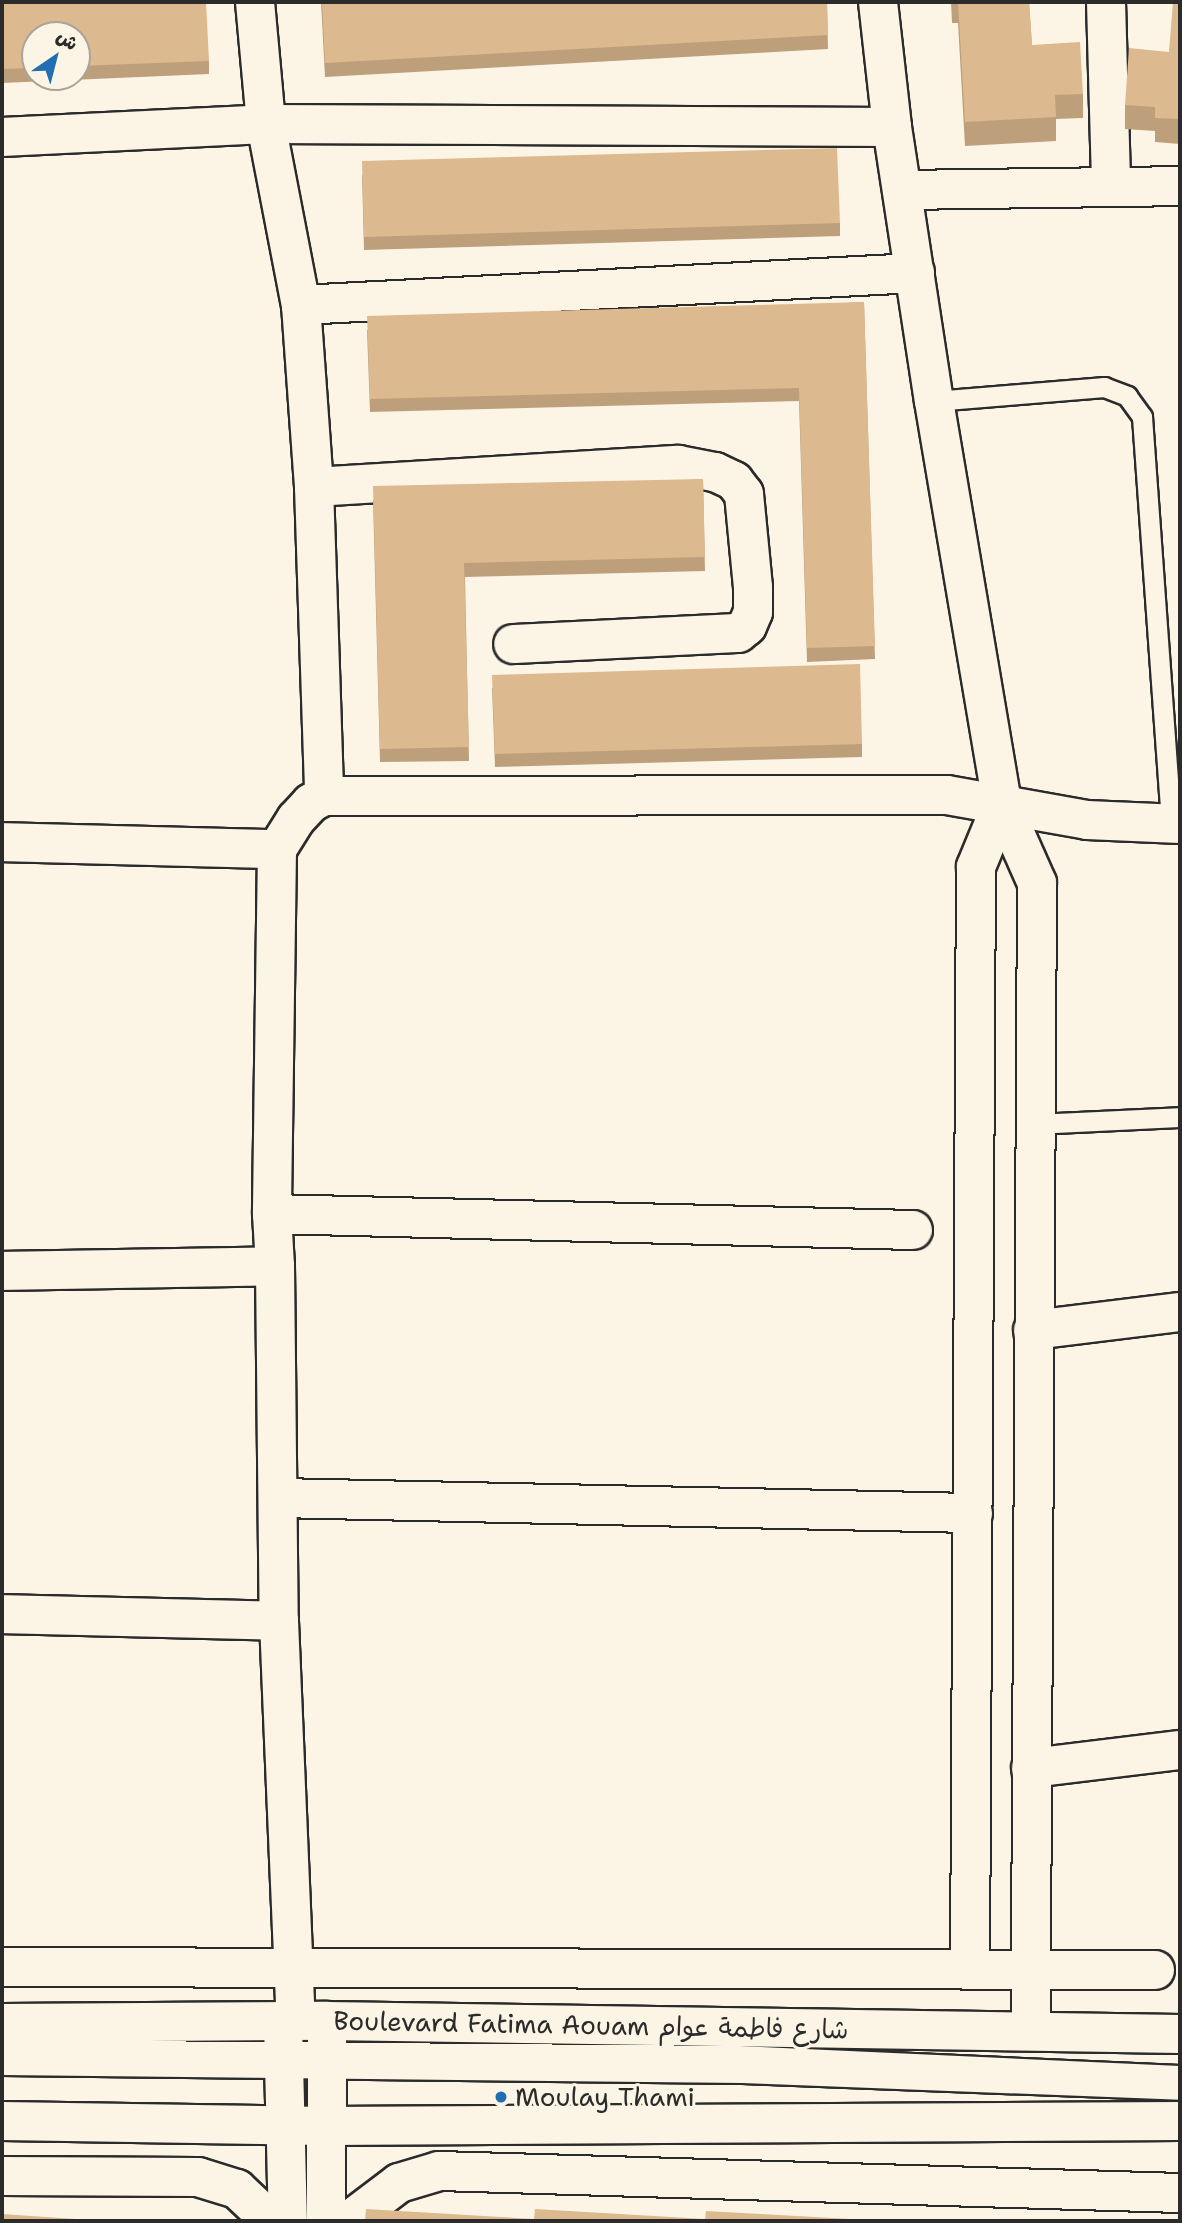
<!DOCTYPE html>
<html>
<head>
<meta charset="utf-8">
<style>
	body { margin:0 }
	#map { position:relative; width:1182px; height:2223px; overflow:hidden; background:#fcf5e5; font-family:"Shantell Sans","Playpen Sans Arabic",sans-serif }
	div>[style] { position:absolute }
	.roads { filter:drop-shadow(2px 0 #2b2b2b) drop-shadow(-2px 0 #2b2b2b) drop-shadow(0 2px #2b2b2b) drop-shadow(0 -2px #2b2b2b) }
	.service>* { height:19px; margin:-9.5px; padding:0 9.5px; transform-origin:9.5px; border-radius:9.5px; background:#fcf5e5 }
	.minor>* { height:38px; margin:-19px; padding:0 19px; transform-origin:19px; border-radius:19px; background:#fcf5e5 }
	.secondary>* { height:38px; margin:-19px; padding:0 19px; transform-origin:19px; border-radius:19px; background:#fcf5e5 }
	.wall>* { inset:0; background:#be9f7b }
	.building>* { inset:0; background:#ddb98f }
	.dots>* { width:19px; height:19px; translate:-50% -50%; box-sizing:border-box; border:4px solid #fcf5e5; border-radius:50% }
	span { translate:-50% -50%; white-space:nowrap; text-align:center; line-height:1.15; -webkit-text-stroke:6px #fcf5e5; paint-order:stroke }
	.street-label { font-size:26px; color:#2b2b2b }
	.poi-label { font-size:26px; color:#2b2b2b }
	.left { translate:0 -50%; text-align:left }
	.frame { position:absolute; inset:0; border:4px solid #2b2b2b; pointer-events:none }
	.north { position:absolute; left:21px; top:21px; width:70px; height:70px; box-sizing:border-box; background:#fcf5e5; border:2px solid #a8a49b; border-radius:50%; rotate:35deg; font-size:19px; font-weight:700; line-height:28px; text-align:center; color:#2b2b2b }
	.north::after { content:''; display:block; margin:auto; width:24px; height:32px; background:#1f6fb2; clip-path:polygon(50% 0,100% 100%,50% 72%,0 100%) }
</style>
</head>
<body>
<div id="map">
	<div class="roads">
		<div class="service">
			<div style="left:934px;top:401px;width:171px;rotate:-4.7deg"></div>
			<div style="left:1104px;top:387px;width:25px;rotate:21deg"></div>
			<div style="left:1127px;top:396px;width:26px;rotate:54deg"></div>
			<div style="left:1142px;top:417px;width:409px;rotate:85.9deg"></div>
			<div style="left:1033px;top:1124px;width:147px;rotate:-2.7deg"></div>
			<div style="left:2px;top:2049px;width:736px;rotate:0.47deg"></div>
			<div style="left:738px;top:2055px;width:442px;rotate:2.6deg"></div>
			<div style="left:2px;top:2065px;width:740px;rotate:0.62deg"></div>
			<div style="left:742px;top:2073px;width:438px;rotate:2.2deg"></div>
		</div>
		<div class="minor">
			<div style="left:255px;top:2px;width:122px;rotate:84.8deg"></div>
			<div style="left:266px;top:124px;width:184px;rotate:79.1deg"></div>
			<div style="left:301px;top:305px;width:182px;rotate:85.9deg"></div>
			<div style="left:314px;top:487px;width:309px;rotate:88.1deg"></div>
			<div style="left:324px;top:796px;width:15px;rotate:152deg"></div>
			<div style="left:311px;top:803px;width:22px;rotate:133deg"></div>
			<div style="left:296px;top:819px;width:36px;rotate:122deg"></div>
			<div style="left:277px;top:849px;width:365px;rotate:90.8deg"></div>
			<div style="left:272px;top:1214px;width:52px;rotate:86.7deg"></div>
			<div style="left:878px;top:2px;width:126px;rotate:83.6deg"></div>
			<div style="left:892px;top:127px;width:277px;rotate:81.3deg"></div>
			<div style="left:934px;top:401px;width:409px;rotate:80.4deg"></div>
			<div style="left:1002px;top:804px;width:86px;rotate:66.1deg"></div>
			<div style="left:1037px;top:883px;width:1087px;rotate:90.32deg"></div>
			<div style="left:1106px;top:2px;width:184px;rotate:88.4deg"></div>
			<div style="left:2px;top:137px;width:264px;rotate:-2.8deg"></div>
			<div style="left:266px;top:124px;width:626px;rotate:0.27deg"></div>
			<div style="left:902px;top:190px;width:278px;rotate:-0.8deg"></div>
			<div style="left:301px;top:305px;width:615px;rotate:-2.98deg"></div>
			<div style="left:314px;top:487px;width:365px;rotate:-3.5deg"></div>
			<div style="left:678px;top:465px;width:38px;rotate:11deg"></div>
			<div style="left:715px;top:472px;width:21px;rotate:25deg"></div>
			<div style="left:734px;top:481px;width:16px;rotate:52deg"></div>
			<div style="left:744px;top:494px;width:93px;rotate:84.5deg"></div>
			<div style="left:753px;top:587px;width:25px;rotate:90deg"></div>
			<div style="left:753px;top:612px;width:15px;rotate:113deg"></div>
			<div style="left:747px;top:626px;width:11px;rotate:142deg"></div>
			<div style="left:738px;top:633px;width:225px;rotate:177.2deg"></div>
			<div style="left:324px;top:796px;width:623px;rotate:-0.09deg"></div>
			<div style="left:947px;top:795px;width:142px;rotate:10.1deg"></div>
			<div style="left:1087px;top:820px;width:93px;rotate:2.5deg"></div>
			<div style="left:2px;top:842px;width:275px;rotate:1.5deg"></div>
			<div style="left:272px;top:1214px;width:641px;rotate:1.43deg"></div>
			<div style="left:2px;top:1271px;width:273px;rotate:-1deg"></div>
			<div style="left:275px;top:1266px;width:355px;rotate:89.4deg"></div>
			<div style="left:279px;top:1621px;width:401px;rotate:87.6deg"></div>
			<div style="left:1033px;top:1330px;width:148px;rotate:-7deg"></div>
			<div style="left:278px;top:1498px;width:695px;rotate:1.24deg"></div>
			<div style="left:2px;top:1614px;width:277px;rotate:1.4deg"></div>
			<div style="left:1031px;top:1768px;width:150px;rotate:-6.9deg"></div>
			<div style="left:2px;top:1967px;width:1153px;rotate:0.15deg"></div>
			<div style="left:970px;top:1970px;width:1103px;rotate:-89.69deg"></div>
			<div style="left:976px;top:867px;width:68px;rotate:-67.6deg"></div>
			<div style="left:283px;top:2021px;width:200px;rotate:88.6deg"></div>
			<div style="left:2px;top:2176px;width:196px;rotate:0.3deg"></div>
			<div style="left:198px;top:2177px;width:41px;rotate:17.1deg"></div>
			<div style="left:237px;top:2189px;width:47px;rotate:43.3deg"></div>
			<div style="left:326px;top:2221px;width:200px;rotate:-89.7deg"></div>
			<div style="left:349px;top:2221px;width:63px;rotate:-37.2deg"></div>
			<div style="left:399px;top:2183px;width:42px;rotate:-16.7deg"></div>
			<div style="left:439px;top:2171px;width:741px;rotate:1.7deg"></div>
		</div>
		<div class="secondary">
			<div style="left:1031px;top:1970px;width:60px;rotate:90deg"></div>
			<div style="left:2px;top:2023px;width:325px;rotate:-0.4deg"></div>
			<div style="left:327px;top:2021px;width:853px;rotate:0.87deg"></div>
			<div style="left:2px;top:2121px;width:324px;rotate:0.9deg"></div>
			<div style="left:326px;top:2126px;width:854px;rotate:-0.34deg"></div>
		</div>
	</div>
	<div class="wall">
		<div style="clip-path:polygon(evenodd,2px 2px,209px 61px,209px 74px,2px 83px,2px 2px,35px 35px,77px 35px,77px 77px,35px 77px,35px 35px)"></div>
		<div style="clip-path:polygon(321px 2px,827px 2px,828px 49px,325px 77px)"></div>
		<div style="clip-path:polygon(951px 2px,1029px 2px,1032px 45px,1083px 94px,1083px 118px,1056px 119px,1056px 141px,965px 146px,958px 23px,952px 23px)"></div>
		<div style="clip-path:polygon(1180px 2px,1180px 144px,1155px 142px,1155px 131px,1125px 129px,1125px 105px,1169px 52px)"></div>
		<div style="clip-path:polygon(362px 175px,840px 223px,840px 236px,364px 250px)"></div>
		<div style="clip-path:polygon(864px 302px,875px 659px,807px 662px,799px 401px,370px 412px,367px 330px)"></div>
		<div style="clip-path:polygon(703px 479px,705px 571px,465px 577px,469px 761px,380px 762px,373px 500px)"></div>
		<div style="clip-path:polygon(492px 688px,862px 744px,862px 757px,495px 767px)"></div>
	</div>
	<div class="building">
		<div style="clip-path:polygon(2px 2px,206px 2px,209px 61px,77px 66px,77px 35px,35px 35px,35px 68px,2px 69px)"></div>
		<div style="clip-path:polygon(322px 2px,827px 2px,828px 35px,325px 63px)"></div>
		<div style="clip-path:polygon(958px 2px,1029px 2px,1032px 45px,1080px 42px,1083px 94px,1055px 95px,1056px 117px,965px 122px)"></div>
		<div style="clip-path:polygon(1173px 2px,1180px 2px,1180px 119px,1155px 118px,1155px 107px,1125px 105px,1129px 48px,1169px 52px)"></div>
		<div style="clip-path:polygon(837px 148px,840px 223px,364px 237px,362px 161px)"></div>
		<div style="clip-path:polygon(864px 302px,875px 646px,807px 648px,799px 388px,370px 399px,367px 316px)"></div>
		<div style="clip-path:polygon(703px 479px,705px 557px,464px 563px,469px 747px,380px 749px,373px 486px)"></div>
		<div style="clip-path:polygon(860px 664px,862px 744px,495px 754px,492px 675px)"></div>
		<div style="clip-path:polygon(366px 2209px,534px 2219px,535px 2209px,705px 2219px,706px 2211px,869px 2220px,869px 2221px,365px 2221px)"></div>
		<div style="clip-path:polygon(2px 2214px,105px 2221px,2px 2221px)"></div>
	</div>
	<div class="dots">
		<div style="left:501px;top:2097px;background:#1f6fb2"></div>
	</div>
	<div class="street-label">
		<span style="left:591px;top:2025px;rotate:1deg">Boulevard Fatima Aouam شارع فاطمة عوام</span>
	</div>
	<div class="poi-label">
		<span class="left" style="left:515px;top:2097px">Moulay Thami</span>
	</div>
	<div class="frame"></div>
	<div class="north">ش</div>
</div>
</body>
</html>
